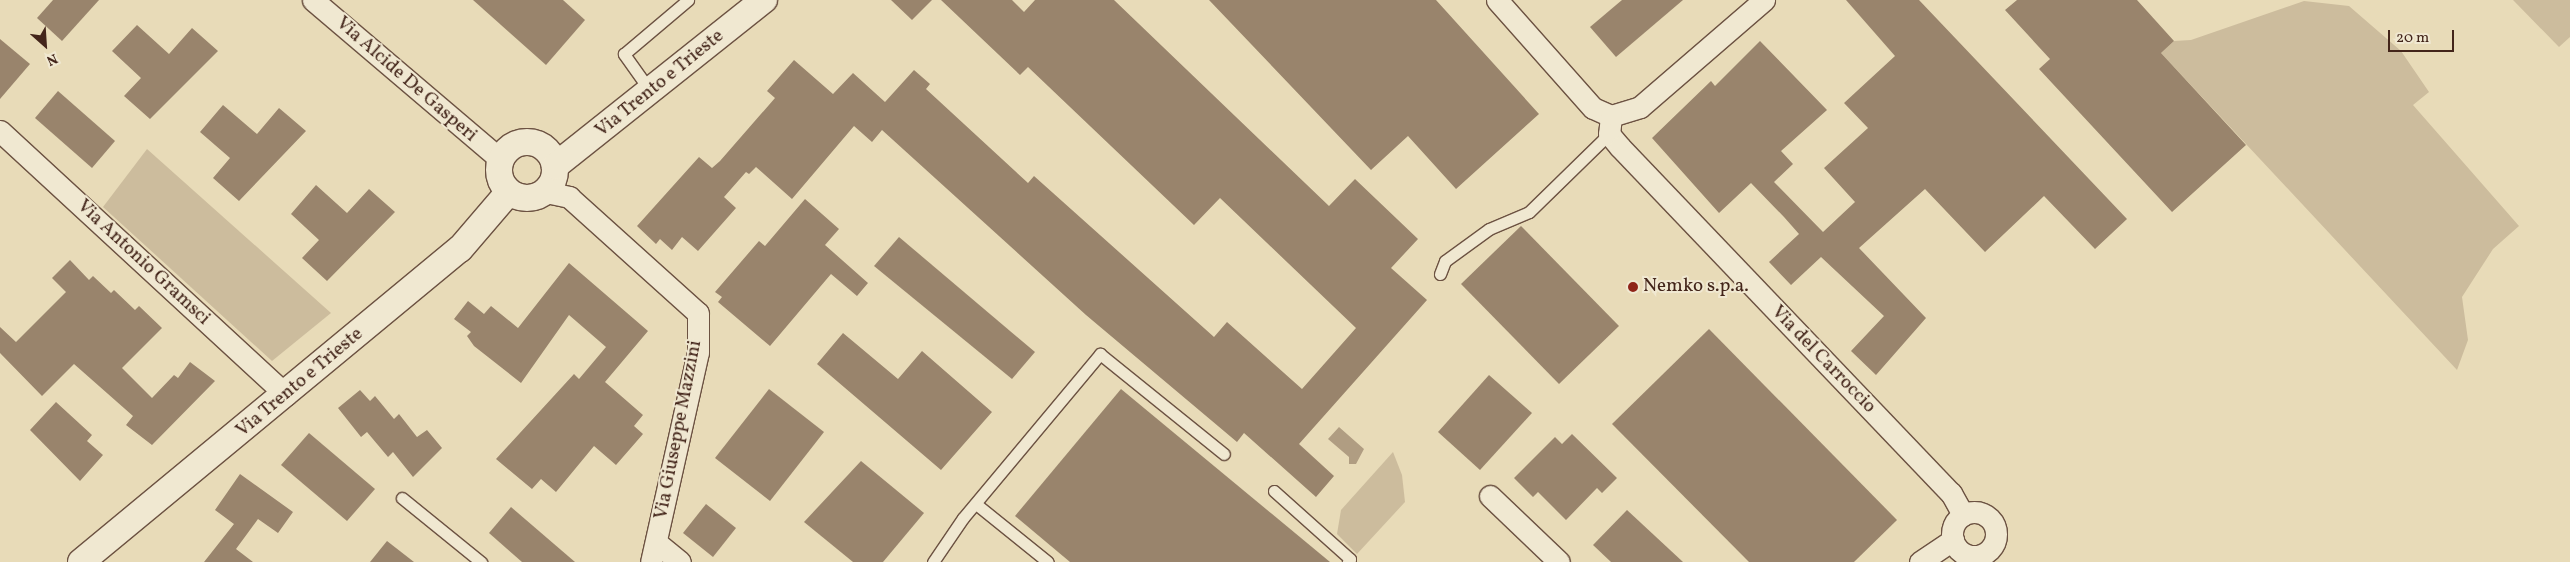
<!DOCTYPE html>
<html>
<head>
<meta charset="utf-8">
<style>
	body { margin:0 }
	#map { position:relative; width:2570px; height:562px; overflow:hidden; background:#e8dbb8; font-family:Vollkorn,serif }
	div>[style] { position:absolute }
	.green>* { inset:0; background:#ccbc9d }
	.water>* { inset:0; background:#b09d82 }
	.building>* { inset:0; background:#99846c }
	.roads { filter:drop-shadow(1px 0 #6c5242) drop-shadow(-1px 0 #6c5242) drop-shadow(0 1px #6c5242) drop-shadow(0 -1px #6c5242) }
	.service>* { height:11px; margin:-5.5px; padding:0 5.5px; transform-origin:5.5px; border-radius:5.5px; background:#f0e8d1 }
	.minor>* { height:21px; margin:-10.5px; padding:0 10.5px; transform-origin:10.5px; border-radius:10.5px; background:#f0e8d1 }
	.minor>.ring { margin:-10.5px; padding:0; box-sizing:content-box; background:none; border:21px solid #f0e8d1; border-radius:50% }
	.tertiary>* { height:26px; margin:-13px; padding:0 13px; transform-origin:13px; border-radius:13px; background:#f0e8d1 }
	.tertiary>.ring { margin:-13px; padding:0; box-sizing:content-box; background:none; border:26px solid #f0e8d1; border-radius:50% }
	.dots>* { width:14px; height:14px; translate:-50% -50%; box-sizing:border-box; border:2px solid #f0e8d1; border-radius:50% }
	span { translate:-50% -50%; white-space:nowrap; text-align:center; line-height:1.15; -webkit-text-stroke:4px #f0e8d1; paint-order:stroke }
	.street-label { font-size:19px; color:#43251a }
	.poi-label { font-size:19px; color:#43251a }
	.left { translate:0 -50%; text-align:left }
	.north { position:absolute; left:20px; top:20px; width:50px; height:50px; -webkit-text-stroke:4px #f0e8d1; paint-order:stroke; rotate:154deg; font-size:14px; font-weight:700; line-height:20px; text-align:center; color:#43251a }
	.north::after { content:''; display:block; margin:auto; width:18px; height:22px; background:#43251a; clip-path:polygon(50% 0,100% 100%,50% 72%,0 100%) }
	.scale { position:absolute; left:2388px; top:30px; width:66px; height:22px; box-sizing:border-box; border:2px solid #43251a; border-top:0; padding-left:6px; font-size:15px; line-height:18px; white-space:nowrap; color:#43251a; -webkit-text-stroke:4px #f0e8d1; paint-order:stroke }
</style>
</head>
<body>
<div id="map">
	<div class="green">
		<div style="clip-path:polygon(2513px 0,2570px 0,2570px 37px,2559px 47px)"></div>
		<div style="clip-path:polygon(2304px 1px,2349px 6px,2401px 51px,2429px 92px,2413px 105px,2519px 226px,2493px 249px,2462px 297px,2468px 340px,2457px 370px,2161px 53px,2174px 41px,2191px 40px)"></div>
		<div style="clip-path:polygon(147px 149px,331px 313px,272px 361px,103px 207px)"></div>
		<div style="clip-path:polygon(1393px 452px,1402px 475px,1405px 502px,1357px 554px,1337px 534px,1341px 510px)"></div>
	</div>
	<div class="water">
		<div style="clip-path:polygon(1339px 427px,1364px 449px,1356px 464px,1349px 464px,1349px 457px,1328px 439px)"></div>
	</div>
	<div class="building">
		<div style="clip-path:polygon(53px 0,99px 0,62px 41px,37px 18px)"></div>
		<div style="clip-path:polygon(473px 0,563px 0,585px 20px,546px 65px)"></div>
		<div style="clip-path:polygon(891px 0,932px 0,912px 20px)"></div>
		<div style="clip-path:polygon(941px 0,1012px 0,1024px 12px,1035px 0,1114px 0,1329px 206px,1355px 179px,1418px 239px,1391px 268px,1427px 300px,1299px 444px,1334px 476px,1316px 497px,1244px 433px,1237px 442px,1086px 315px,882px 130px,872px 142px,854px 126px,792px 199px,756px 167px,749px 174px,746px 172px,724px 197px,736px 208px,698px 251px,682px 237px,672px 250px,660px 239px,656px 244px,637px 226px,699px 157px,712px 168px,720px 161px,775px 98px,767px 91px,794px 60px,833px 94px,853px 73px,885px 102px,914px 70px,930px 84px,926px 89px,1028px 183px,1034px 176px,1214px 337px,1227px 322px,1302px 389px,1356px 328px,1220px 198px,1194px 225px,1028px 67px,1020px 75px)"></div>
		<div style="clip-path:polygon(1209px 0,1436px 0,1539px 114px,1456px 189px,1408px 136px,1371px 170px)"></div>
		<div style="clip-path:polygon(1622px 0,1683px 0,1616px 57px,1590px 27px)"></div>
		<div style="clip-path:polygon(1846px 0,1919px 0,2127px 219px,2095px 249px,2044px 196px,1985px 252px,1925px 189px,1859px 248px,1926px 318px,1876px 375px,1851px 351px,1884px 316px,1821px 257px,1791px 285px,1769px 262px,1799px 234px,1784px 217px,1751px 183px,1719px 213px,1652px 138px,1711px 81px,1715px 86px,1760px 41px,1827px 110px,1781px 151px,1793px 164px,1774px 182px,1823px 232px,1855px 202px,1824px 168px,1868px 128px,1844px 103px,1895px 56px)"></div>
		<div style="clip-path:polygon(2017px 0,2137px 0,2174px 41px,2161px 53px,2246px 145px,2172px 212px,2039px 69px,2050px 59px,2005px 10px)"></div>
		<div style="clip-path:polygon(137px 25px,169px 54px,192px 28px,218px 51px,150px 119px,124px 96px,141px 78px,112px 51px)"></div>
		<div style="clip-path:polygon(0 39px,30px 64px,0 99px)"></div>
		<div style="clip-path:polygon(58px 91px,115px 141px,92px 168px,35px 118px)"></div>
		<div style="clip-path:polygon(223px 105px,257px 134px,279px 108px,306px 131px,239px 201px,213px 178px,230px 158px,200px 132px)"></div>
		<div style="clip-path:polygon(316px 185px,347px 213px,369px 189px,395px 212px,327px 281px,302px 258px,319px 240px,291px 214px)"></div>
		<div style="clip-path:polygon(805px 199px,839px 229px,825px 245px,868px 283px,857px 296px,831px 274px,770px 346px,718px 302px,722px 297px,715px 292px,759px 241px,765px 246px)"></div>
		<div style="clip-path:polygon(1521px 226px,1619px 326px,1559px 384px,1461px 284px)"></div>
		<div style="clip-path:polygon(899px 237px,1035px 352px,1012px 379px,874px 266px)"></div>
		<div style="clip-path:polygon(70px 260px,89px 280px,93px 276px,111px 293px,114px 290px,135px 310px,139px 306px,162px 328px,122px 368px,152px 398px,174px 375px,178px 378px,190px 362px,215px 381px,152px 445px,126px 425px,133px 416px,74px 364px,42px 396px,0 353px,0 327px,16px 342px,66px 292px,52px 278px)"></div>
		<div style="clip-path:polygon(569px 263px,648px 331px,605px 382px,643px 415px,634px 426px,643px 434px,616px 465px,594px 446px,556px 492px,541px 479px,532px 489px,496px 459px,574px 374px,579px 379px,606px 347px,569px 315px,521px 383px,474px 346px,467px 336px,471px 332px,454px 319px,468px 301px,484px 314px,491px 306px,518px 328px)"></div>
		<div style="clip-path:polygon(1709px 329px,1897px 520px,1854px 562px,1749px 562px,1612px 424px)"></div>
		<div style="clip-path:polygon(843px 333px,898px 379px,922px 351px,992px 412px,941px 470px,817px 364px)"></div>
		<div style="clip-path:polygon(1489px 375px,1532px 413px,1480px 470px,1438px 432px)"></div>
		<div style="clip-path:polygon(769px 389px,824px 432px,770px 501px,715px 458px)"></div>
		<div style="clip-path:polygon(1121px 389px,1330px 562px,1070px 562px,1015px 516px)"></div>
		<div style="clip-path:polygon(360px 390px,370px 401px,375px 396px,394px 419px,399px 414px,417px 437px,427px 430px,442px 448px,413px 477px,393px 452px,388px 457px,367px 432px,361px 437px,338px 408px)"></div>
		<div style="clip-path:polygon(56px 402px,92px 435px,87px 441px,103px 455px,80px 481px,30px 430px)"></div>
		<div style="clip-path:polygon(309px 433px,375px 489px,347px 521px,281px 465px)"></div>
		<div style="clip-path:polygon(1572px 434px,1617px 478px,1602px 493px,1597px 488px,1566px 520px,1538px 492px,1533px 497px,1514px 478px,1555px 437px,1562px 444px)"></div>
		<div style="clip-path:polygon(861px 461px,924px 513px,883px 562px,853px 562px,804px 522px)"></div>
		<div style="clip-path:polygon(240px 474px,293px 512px,278px 533px,258px 519px,236px 549px,253px 562px,204px 562px,234px 524px,215px 510px)"></div>
		<div style="clip-path:polygon(706px 504px,736px 528px,713px 557px,683px 533px)"></div>
		<div style="clip-path:polygon(511px 507px,575px 562px,522px 562px,489px 533px)"></div>
		<div style="clip-path:polygon(1627px 510px,1683px 562px,1611px 562px,1593px 545px)"></div>
		<div style="clip-path:polygon(387px 541px,414px 562px,370px 562px)"></div>
	</div>
	<div class="roads">
		<div class="service">
			<div style="left:651px;top:92px;width:47px;rotate:-125.4deg"></div>
			<div style="left:624px;top:54px;width:84px;rotate:-40.2deg"></div>
			<div style="left:1440px;top:274px;width:14px;rotate:-69deg"></div>
			<div style="left:1445px;top:261px;width:54px;rotate:-36deg"></div>
			<div style="left:1489px;top:229px;width:43px;rotate:-23deg"></div>
			<div style="left:1529px;top:212px;width:112px;rotate:-44.3deg"></div>
			<div style="left:1274px;top:491px;width:102px;rotate:41.8deg"></div>
			<div style="left:1350px;top:559px;width:4px;rotate:124deg"></div>
			<div style="left:402px;top:498px;width:102px;rotate:39deg"></div>
			<div style="left:976px;top:504px;width:92px;rotate:38.9deg"></div>
			<div style="left:933px;top:562px;width:53px;rotate:-55.7deg"></div>
			<div style="left:963px;top:518px;width:214px;rotate:-50.1deg"></div>
			<div style="left:1100px;top:354px;width:159px;rotate:38.9deg"></div>
		</div>
		<div class="minor">
			<div style="left:313px;top:0;width:245px;rotate:40.4deg"></div>
			<div style="left:1497px;top:0;width:144px;rotate:48.4deg"></div>
			<div style="left:1593px;top:108px;width:20px;rotate:24deg"></div>
			<div style="left:1611px;top:116px;width:30px;rotate:-17deg"></div>
			<div style="left:1640px;top:107px;width:164px;rotate:-40.8deg"></div>
			<div style="left:1611px;top:116px;width:18px;rotate:96deg"></div>
			<div style="left:1609px;top:134px;width:17px;rotate:50deg"></div>
			<div style="left:1620px;top:147px;width:479px;rotate:46.3deg"></div>
			<div style="left:1951px;top:493px;width:25px;rotate:61deg"></div>
			<div style="left:0;top:131px;width:389px;rotate:42.7deg"></div>
			<div style="left:546px;top:192px;width:24px;rotate:12deg"></div>
			<div style="left:569px;top:197px;width:173px;rotate:42deg"></div>
			<div style="left:698px;top:313px;width:39px;rotate:90deg"></div>
			<div style="left:698px;top:352px;width:215px;rotate:102.6deg"></div>
			<div style="left:1490px;top:496px;width:95px;rotate:43.7deg"></div>
			<div class="ring" style="left:1952px;top:512px;width:23px;height:23px"></div>
			<div style="left:658px;top:544px;width:28px;rotate:39deg"></div>
			<div style="left:1920px;top:562px;width:40px;rotate:-34deg"></div>
		</div>
		<div class="tertiary">
			<div class="ring" style="left:499px;top:142px;width:30px;height:30px"></div>
			<div style="left:555px;top:166px;width:267px;rotate:-38.5deg"></div>
			<div style="left:81px;top:562px;width:492px;rotate:-39.6deg"></div>
			<div style="left:460px;top:249px;width:74px;rotate:-49.4deg"></div>
		</div>
	</div>
	<div class="dots">
		<div style="left:1633px;top:287px;background:#8f2418"></div>
	</div>
	<div class="street-label">
		<span style="left:406px;top:80px;rotate:41deg">Via Alcide De Gasperi</span>
		<span style="left:660px;top:84px;rotate:-39deg">Via Trento e Trieste</span>
		<span style="left:143px;top:263px;rotate:43deg">Via Antonio Gramsci</span>
		<span style="left:1823px;top:360px;rotate:46deg">Via del Carroccio</span>
		<span style="left:300px;top:383px;rotate:-40deg">Via Trento e Trieste</span>
		<span style="left:679px;top:430px;rotate:-79deg">Via Giuseppe Mazzini</span>
	</div>
	<div class="poi-label">
		<span class="left" style="left:1643px;top:287px">Nemko s.p.a.</span>
	</div>
	<div class="north">N</div>
	<div class="scale">20 m</div>
</div>
</body>
</html>
